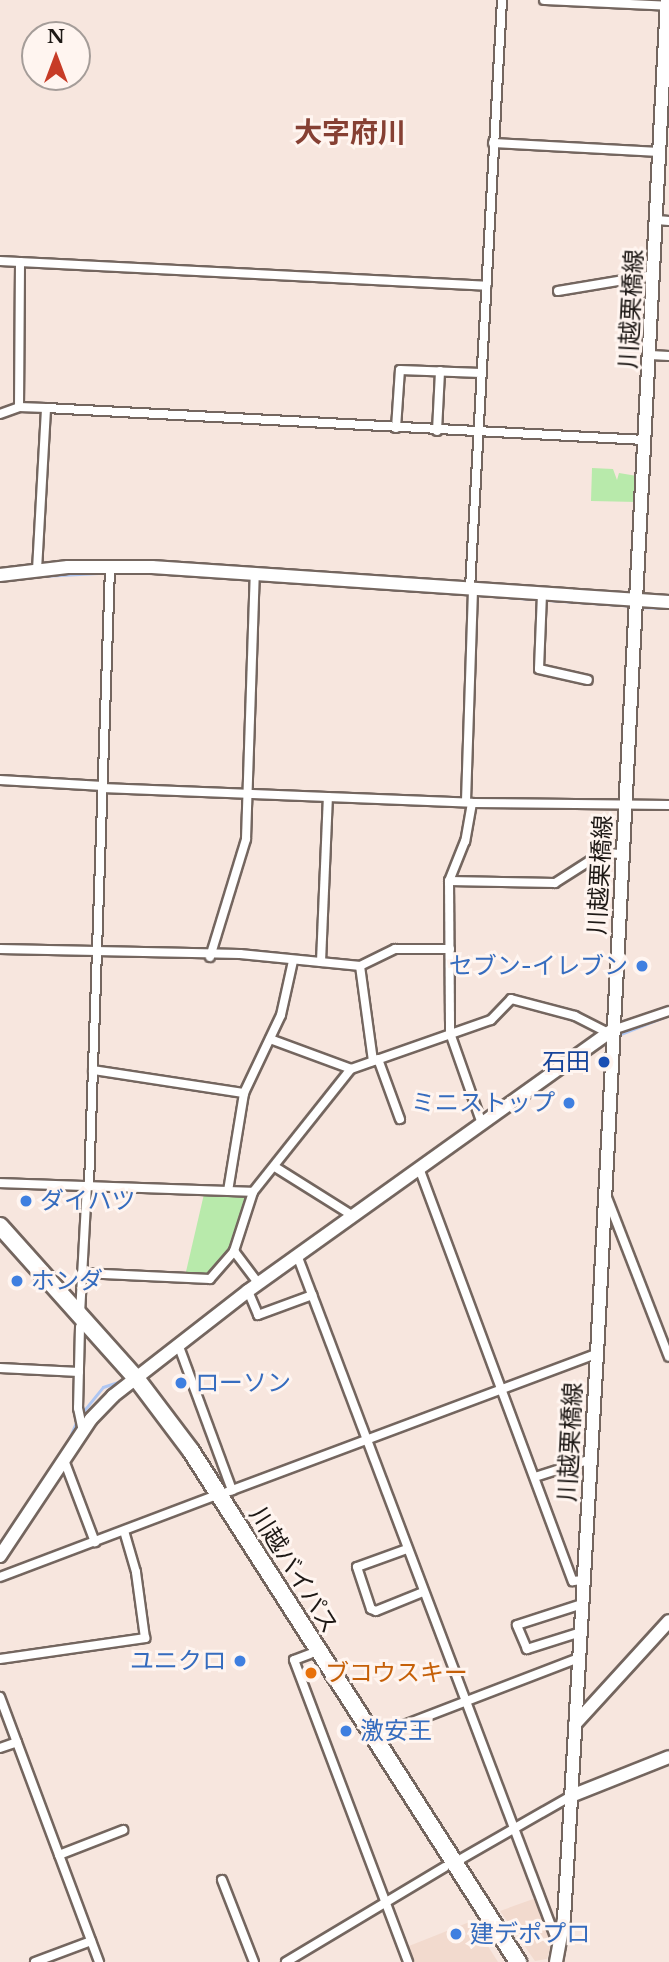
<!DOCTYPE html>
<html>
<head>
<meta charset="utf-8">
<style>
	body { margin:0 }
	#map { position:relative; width:669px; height:1962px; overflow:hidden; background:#f7e6de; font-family:"Libre Baskerville","Noto Sans JP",serif }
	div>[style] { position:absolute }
	.built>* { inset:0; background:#f2dace }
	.green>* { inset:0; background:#b8eaab }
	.stream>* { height:2.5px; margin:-1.25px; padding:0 1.25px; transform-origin:1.25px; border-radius:1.25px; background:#aec6f2 }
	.roads { filter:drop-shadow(2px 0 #74665f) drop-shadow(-2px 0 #74665f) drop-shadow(0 2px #74665f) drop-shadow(0 -2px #74665f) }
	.street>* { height:8px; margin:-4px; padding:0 4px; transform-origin:4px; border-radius:4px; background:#fff }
	.secondary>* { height:12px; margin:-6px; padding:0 6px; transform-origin:6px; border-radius:6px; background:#fff }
	.primary>* { height:12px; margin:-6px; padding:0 6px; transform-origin:6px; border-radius:6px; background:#fff }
	.highway>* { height:16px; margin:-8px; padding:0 8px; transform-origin:8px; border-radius:8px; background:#fff }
	.dots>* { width:19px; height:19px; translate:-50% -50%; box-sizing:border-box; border:4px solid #fff5f0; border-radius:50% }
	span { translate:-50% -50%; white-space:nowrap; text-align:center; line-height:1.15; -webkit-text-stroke:6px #fff5f0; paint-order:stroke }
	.street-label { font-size:24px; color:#1e1916 }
	.shop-label { font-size:24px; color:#366cbe }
	.right { translate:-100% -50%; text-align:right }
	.left { translate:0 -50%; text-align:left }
	.transit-label { font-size:24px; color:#164399 }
	.food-label { font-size:24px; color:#c56008 }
	.quarter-label { font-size:28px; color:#864033; font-weight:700 }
	.north { position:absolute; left:21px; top:21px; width:70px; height:70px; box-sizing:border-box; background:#fff5f0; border:2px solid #a59d99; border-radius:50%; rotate:0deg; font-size:19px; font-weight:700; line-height:28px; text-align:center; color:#1e1916 }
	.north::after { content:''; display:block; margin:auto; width:24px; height:32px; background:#c73b26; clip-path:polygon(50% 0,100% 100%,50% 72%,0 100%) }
</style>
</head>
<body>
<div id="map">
	<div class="built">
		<div style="clip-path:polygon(536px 1898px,552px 1942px,547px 1959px,535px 1961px,500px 1911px)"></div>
		<div style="clip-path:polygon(472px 1921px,498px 1962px,414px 1962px,409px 1946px)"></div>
	</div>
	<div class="green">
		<div style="clip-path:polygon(592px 468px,613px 469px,617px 480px,619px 473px,637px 476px,637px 502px,591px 501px)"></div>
		<div style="clip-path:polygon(204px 1194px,246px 1197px,231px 1250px,209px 1277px,185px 1276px)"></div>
	</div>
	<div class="stream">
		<div style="left:143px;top:573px;width:14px"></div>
		<div style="left:42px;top:576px;width:56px;rotate:-3.1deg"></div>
		<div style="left:363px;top:587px;width:270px;rotate:4deg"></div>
		<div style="left:639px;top:607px;width:30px;rotate:2deg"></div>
		<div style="left:618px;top:1035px;width:55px;rotate:-21.4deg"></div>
		<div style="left:268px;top:1284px;width:35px;rotate:-35deg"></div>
		<div style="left:82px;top:1413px;width:33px;rotate:-51deg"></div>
		<div style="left:103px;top:1387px;width:22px;rotate:-18deg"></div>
		<div style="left:67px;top:1444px;width:25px;rotate:-67deg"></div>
		<div style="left:601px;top:1778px;width:74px;rotate:-22.4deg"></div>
		<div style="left:469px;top:1850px;width:113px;rotate:-30.4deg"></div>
	</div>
	<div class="roads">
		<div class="street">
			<div style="left:544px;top:0;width:125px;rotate:2.7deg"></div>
			<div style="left:493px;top:143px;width:167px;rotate:3.1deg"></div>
			<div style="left:657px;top:220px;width:12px;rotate:5deg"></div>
			<div style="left:0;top:261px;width:487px;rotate:2.9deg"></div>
			<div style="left:558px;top:291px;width:97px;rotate:-9.5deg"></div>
			<div style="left:650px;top:355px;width:19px;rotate:3deg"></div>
			<div style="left:19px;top:407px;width:145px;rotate:-89.6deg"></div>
			<div style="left:0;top:414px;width:20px;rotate:-20deg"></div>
			<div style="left:19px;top:407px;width:27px;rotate:2deg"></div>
			<div style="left:46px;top:408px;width:600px;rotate:3.06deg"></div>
			<div style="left:396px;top:428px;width:58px;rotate:-86.1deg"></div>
			<div style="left:400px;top:370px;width:81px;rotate:2.1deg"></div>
			<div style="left:437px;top:431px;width:60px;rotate:-87.1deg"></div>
			<div style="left:37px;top:570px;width:162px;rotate:-86.8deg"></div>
			<div style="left:470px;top:589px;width:590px;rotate:-86.89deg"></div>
			<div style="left:542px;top:594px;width:75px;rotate:92.3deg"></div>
			<div style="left:539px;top:669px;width:50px;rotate:12.7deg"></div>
			<div style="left:0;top:780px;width:103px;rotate:3.3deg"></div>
			<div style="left:102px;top:788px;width:370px;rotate:2.3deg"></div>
			<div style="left:472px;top:803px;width:197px;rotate:0.6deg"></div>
			<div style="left:466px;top:801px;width:212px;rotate:-88.1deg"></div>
			<div style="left:472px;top:803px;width:39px;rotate:100deg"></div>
			<div style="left:465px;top:841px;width:43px;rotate:111.8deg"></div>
			<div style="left:449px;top:881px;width:152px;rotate:89.6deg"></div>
			<div style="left:450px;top:1033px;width:93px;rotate:70.6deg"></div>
			<div style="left:449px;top:881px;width:106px;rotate:1.1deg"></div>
			<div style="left:555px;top:883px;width:56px;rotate:-32.6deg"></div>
			<div style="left:602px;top:853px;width:20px;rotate:3deg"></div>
			<div style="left:0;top:949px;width:240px;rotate:1.2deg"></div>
			<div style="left:240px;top:954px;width:121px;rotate:5.7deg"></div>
			<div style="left:360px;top:966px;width:39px;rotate:-26deg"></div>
			<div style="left:395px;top:949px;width:55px"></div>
			<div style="left:210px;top:957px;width:123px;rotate:-73deg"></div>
			<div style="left:246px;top:839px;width:265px;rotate:-88.1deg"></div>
			<div style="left:321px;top:962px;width:165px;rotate:-87.6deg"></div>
			<div style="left:360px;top:966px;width:96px;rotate:82.2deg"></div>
			<div style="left:613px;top:1030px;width:59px;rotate:-18.7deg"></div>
			<div style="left:270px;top:1039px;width:86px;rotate:20.3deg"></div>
			<div style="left:378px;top:1059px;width:64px;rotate:69.9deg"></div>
			<div style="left:93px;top:1070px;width:153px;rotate:8.7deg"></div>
			<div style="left:275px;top:1167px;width:92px;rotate:32.1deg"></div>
			<div style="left:419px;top:1168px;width:441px;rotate:69.6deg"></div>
			<div style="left:573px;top:1581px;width:10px;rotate:-6deg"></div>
			<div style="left:0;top:1183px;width:253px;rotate:2deg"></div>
			<div style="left:89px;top:1185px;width:618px;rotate:-88.05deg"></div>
			<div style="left:228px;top:1191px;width:99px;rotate:-80.7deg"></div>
			<div style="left:244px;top:1093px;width:86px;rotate:-64.6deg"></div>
			<div style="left:281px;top:1015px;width:55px;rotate:-77.5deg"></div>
			<div style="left:608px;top:1200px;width:168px;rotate:68.8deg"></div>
			<div style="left:234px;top:1251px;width:40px;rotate:53deg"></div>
			<div style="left:297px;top:1255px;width:740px;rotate:69.26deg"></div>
			<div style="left:82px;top:1273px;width:128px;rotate:2.7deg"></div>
			<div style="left:210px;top:1279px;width:37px;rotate:-49deg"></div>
			<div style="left:234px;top:1251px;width:62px;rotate:-72.1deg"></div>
			<div style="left:253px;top:1192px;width:157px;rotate:-51.5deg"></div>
			<div style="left:351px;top:1069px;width:148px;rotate:-19.3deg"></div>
			<div style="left:491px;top:1020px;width:29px;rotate:-46deg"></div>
			<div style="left:511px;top:999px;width:66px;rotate:14.9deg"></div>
			<div style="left:575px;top:1016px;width:37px;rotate:27deg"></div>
			<div style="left:248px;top:1291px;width:26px;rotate:67deg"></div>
			<div style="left:258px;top:1315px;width:58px;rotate:-20.3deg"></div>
			<div style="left:80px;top:1314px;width:129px;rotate:-86.9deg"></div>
			<div style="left:80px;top:1327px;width:81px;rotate:91.4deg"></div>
			<div style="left:78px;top:1408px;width:25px;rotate:78deg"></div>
			<div style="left:178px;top:1344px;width:156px;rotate:69.7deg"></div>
			<div style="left:0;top:1368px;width:79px;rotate:2.9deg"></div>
			<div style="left:64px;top:1460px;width:88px;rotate:69.3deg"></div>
			<div style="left:535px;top:1477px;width:59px;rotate:-17.8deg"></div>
			<div style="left:219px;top:1495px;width:403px;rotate:-20.5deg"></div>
			<div style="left:407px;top:1549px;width:53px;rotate:160.2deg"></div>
			<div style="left:357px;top:1567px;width:44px;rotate:71.6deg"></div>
			<div style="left:371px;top:1609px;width:5px;rotate:22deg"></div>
			<div style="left:376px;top:1611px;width:51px;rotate:-22deg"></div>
			<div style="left:0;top:1577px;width:227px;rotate:-20.7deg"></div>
			<div style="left:581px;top:1632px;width:57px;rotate:162.5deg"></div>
			<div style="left:527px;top:1649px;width:26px;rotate:-113deg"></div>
			<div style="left:517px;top:1625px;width:68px;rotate:-17.9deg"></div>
			<div style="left:310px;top:1654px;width:17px;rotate:159deg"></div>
			<div style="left:294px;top:1660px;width:323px;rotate:69.3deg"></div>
			<div style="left:0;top:1659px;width:147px;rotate:-8.2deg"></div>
			<div style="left:145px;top:1638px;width:67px;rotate:-97.8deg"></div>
			<div style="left:136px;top:1572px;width:43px;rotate:-106.3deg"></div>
			<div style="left:0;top:1697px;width:283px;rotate:69.5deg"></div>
			<div style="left:373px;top:1737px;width:221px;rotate:-21deg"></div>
			<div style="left:0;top:1748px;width:18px;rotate:-19deg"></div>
			<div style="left:59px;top:1855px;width:69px;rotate:-21.3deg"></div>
			<div style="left:454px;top:1863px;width:135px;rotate:-29.8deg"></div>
			<div style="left:222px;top:1880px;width:88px;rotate:68.7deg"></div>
			<div style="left:35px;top:1962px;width:60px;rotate:-20.6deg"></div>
			<div style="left:286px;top:1962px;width:185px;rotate:-30.9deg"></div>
		</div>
		<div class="secondary">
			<div style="left:0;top:575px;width:68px;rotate:-6.7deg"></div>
			<div style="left:68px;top:567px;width:84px"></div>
			<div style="left:152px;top:567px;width:518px;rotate:3.87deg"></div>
			<div style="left:0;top:1556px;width:164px;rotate:-56.4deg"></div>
			<div style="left:91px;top:1419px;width:32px;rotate:-46deg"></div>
			<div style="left:113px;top:1396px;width:171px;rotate:-37.9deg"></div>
			<div style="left:248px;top:1291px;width:449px;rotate:-35.6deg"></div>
			<div style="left:575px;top:1724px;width:139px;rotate:-47.6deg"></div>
			<div style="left:571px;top:1796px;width:105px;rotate:-21.7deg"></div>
		</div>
		<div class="primary">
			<div style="left:556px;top:1962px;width:44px;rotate:-79.5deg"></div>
			<div style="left:564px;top:1919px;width:566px;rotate:-86.66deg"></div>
			<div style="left:597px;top:1354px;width:1356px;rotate:-87.04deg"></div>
		</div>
		<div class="highway">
			<div style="left:0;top:1226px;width:204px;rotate:48.2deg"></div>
			<div style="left:136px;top:1378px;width:91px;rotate:53deg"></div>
			<div style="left:191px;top:1451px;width:607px;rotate:57.38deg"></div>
		</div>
	</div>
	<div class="dots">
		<div style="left:642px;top:966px;background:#3f7fe0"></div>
		<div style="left:604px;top:1062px;background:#1a4fb4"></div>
		<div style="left:569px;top:1103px;background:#3f7fe0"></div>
		<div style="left:26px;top:1201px;background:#3f7fe0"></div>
		<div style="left:17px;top:1281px;background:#3f7fe0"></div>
		<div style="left:181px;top:1383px;background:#3f7fe0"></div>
		<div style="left:240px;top:1661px;background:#3f7fe0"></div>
		<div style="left:311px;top:1673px;background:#e8710a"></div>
		<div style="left:346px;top:1731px;background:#3f7fe0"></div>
		<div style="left:456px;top:1934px;background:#3f7fe0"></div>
	</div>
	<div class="street-label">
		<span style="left:631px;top:309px;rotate:-87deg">川越栗橋線</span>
		<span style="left:600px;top:875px;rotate:-87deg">川越栗橋線</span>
		<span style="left:570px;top:1442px;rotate:-87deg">川越栗橋線</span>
		<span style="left:294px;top:1570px;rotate:58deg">川越バイパス</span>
	</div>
	<div class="shop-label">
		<span class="right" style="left:628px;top:966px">セブン-イレブン</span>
		<span class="right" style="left:555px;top:1103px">ミニストップ</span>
		<span class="left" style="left:40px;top:1201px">ダイハツ</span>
		<span class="left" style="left:31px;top:1281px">ホンダ</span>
		<span class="left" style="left:195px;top:1383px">ローソン</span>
		<span class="right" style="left:226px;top:1661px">ユニクロ</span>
		<span class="left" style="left:360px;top:1731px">激安王</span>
		<span class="left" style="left:470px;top:1934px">建デポプロ</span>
	</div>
	<div class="transit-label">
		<span class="right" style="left:590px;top:1062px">石田</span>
	</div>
	<div class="food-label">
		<span class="left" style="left:325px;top:1673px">ブコウスキー</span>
	</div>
	<div class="quarter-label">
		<span style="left:350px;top:133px">大字府川</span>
	</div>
	<div class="north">N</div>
</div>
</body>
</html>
